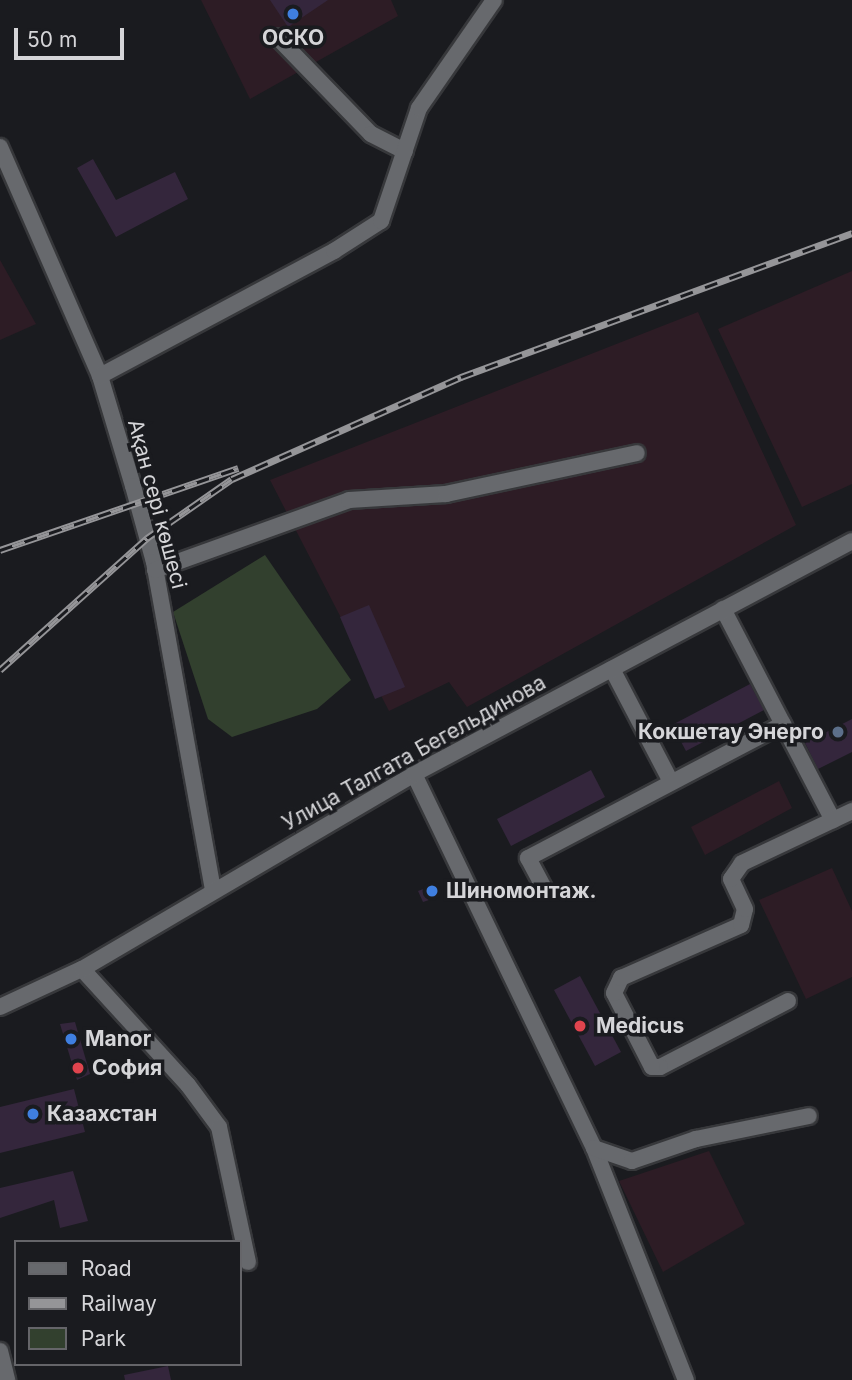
<!DOCTYPE html>
<html>
<head>
<meta charset="utf-8">
<style>
	body { margin:0 }
	#map { position:relative; width:852px; height:1380px; overflow:hidden; background:#1a1b1f; font-family:Inter,sans-serif }
	div>[style] { position:absolute }
	.industrial>* { inset:0; background:#2d1c25 }
	.green>* { inset:0; background:#32402e }
	.building>* { inset:0; background:#34263c }
	.roads { filter:drop-shadow(2px 0 #37383b) drop-shadow(-2px 0 #37383b) drop-shadow(0 2px #37383b) drop-shadow(0 -2px #37383b) }
	.minor>* { height:16px; margin:-8px; padding:0 8px; transform-origin:8px; border-radius:8px; background:#67696d }
	.rail>* { height:7px; margin-top:-3.5px; transform-origin:0; background:repeating-linear-gradient(90deg,#1a1b1f 0 13px,#959598 0 26px); box-sizing:border-box; border-block:2px solid #959598 }
	.dots>* { width:19px; height:19px; translate:-50% -50%; box-sizing:border-box; border:4px solid #1a1b1f; border-radius:50% }
	span { translate:-50% -50%; white-space:nowrap; text-align:center; line-height:1.15; -webkit-text-stroke:7px #1a1b1f; paint-order:stroke }
	.poi-label { font-size:21px; color:#d5d5d8; font-weight:700 }
	.right { translate:-100% -50%; text-align:right }
	.left { translate:0 -50%; text-align:left }
	.street-label { font-size:21px; color:#d5d5d8 }
	.legend { position:absolute; left:14px; top:1240px; width:228px; height:126px; box-sizing:border-box; background:#1a1b1f; border:2px solid #656569; margin:0; padding:9px 12px; list-style:none; font-size:21px; color:#d5d5d8 }
	.legend li { display:flex; align-items:center; gap:14px; height:35px }
	.legend b { width:35px; border:2px solid #656569 }
	.scale { position:absolute; left:14px; top:28px; width:110px; height:32px; box-sizing:border-box; border:4px solid #d5d5d8; border-top:0; padding-left:9px; font-size:21px; line-height:24px; white-space:nowrap; color:#d5d5d8; -webkit-text-stroke:5px #1a1b1f; paint-order:stroke }
</style>
</head>
<body>
<div id="map">
	<div class="industrial">
		<div style="clip-path:polygon(201px 0,391px 0,398px 16px,250px 99px)"></div>
		<div style="clip-path:polygon(0 260px,36px 324px,0 340px)"></div>
		<div style="clip-path:polygon(852px 271px,852px 484px,802px 507px,718px 329px)"></div>
		<div style="clip-path:polygon(698px 312px,796px 525px,467px 707px,449px 682px,389px 711px,270px 480px)"></div>
		<div style="clip-path:polygon(779px 781px,792px 808px,705px 855px,691px 827px)"></div>
		<div style="clip-path:polygon(832px 868px,852px 911px,852px 977px,806px 999px,759px 900px)"></div>
		<div style="clip-path:polygon(709px 1151px,745px 1224px,663px 1272px,619px 1181px)"></div>
	</div>
	<div class="green">
		<div style="clip-path:polygon(265px 555px,351px 680px,317px 709px,232px 737px,208px 719px,173px 612px)"></div>
	</div>
	<div class="building">
		<div style="clip-path:polygon(270px 0,328px 0,288px 27px)"></div>
		<div style="clip-path:polygon(93px 159px,116px 200px,175px 172px,188px 199px,116px 237px,77px 168px)"></div>
		<div style="clip-path:polygon(369px 605px,405px 687px,375px 699px,340px 617px)"></div>
		<div style="clip-path:polygon(750px 684px,764px 710px,686px 751px,672px 725px)"></div>
		<div style="clip-path:polygon(852px 719px,852px 752px,818px 769px,805px 743px)"></div>
		<div style="clip-path:polygon(591px 770px,605px 797px,511px 846px,497px 819px)"></div>
		<div style="clip-path:polygon(434px 885px,438px 897px,423px 902px,418px 891px)"></div>
		<div style="clip-path:polygon(580px 976px,621px 1052px,595px 1066px,554px 990px)"></div>
		<div style="clip-path:polygon(75px 1022px,90px 1074px,77px 1080px,60px 1024px)"></div>
		<div style="clip-path:polygon(74px 1089px,85px 1132px,0 1153px,0 1107px)"></div>
		<div style="clip-path:polygon(73px 1171px,88px 1221px,60px 1228px,54px 1200px,0 1218px,0 1188px)"></div>
		<div style="clip-path:polygon(168px 1366px,171px 1380px,125px 1380px,124px 1375px)"></div>
	</div>
	<div class="roads">
		<div class="minor">
			<div style="left:277px;top:37px;width:135px;rotate:45.9deg"></div>
			<div style="left:371px;top:134px;width:38px;rotate:27deg"></div>
			<div style="left:0;top:147px;width:250px;rotate:66.4deg"></div>
			<div style="left:100px;top:376px;width:115px;rotate:73.3deg"></div>
			<div style="left:133px;top:486px;width:79px;rotate:74.6deg"></div>
			<div style="left:154px;top:562px;width:333px;rotate:79.8deg"></div>
			<div style="left:100px;top:376px;width:265px;rotate:-28.1deg"></div>
			<div style="left:334px;top:251px;width:56px;rotate:-32.6deg"></div>
			<div style="left:381px;top:221px;width:119px;rotate:-71.4deg"></div>
			<div style="left:419px;top:108px;width:131px;rotate:-55.2deg"></div>
			<div style="left:155px;top:570px;width:206px;rotate:-19.8deg"></div>
			<div style="left:349px;top:500px;width:97px;rotate:-3.5deg"></div>
			<div style="left:446px;top:494px;width:195px;rotate:-12.1deg"></div>
			<div style="left:723px;top:609px;width:238px;rotate:62.5deg"></div>
			<div style="left:612px;top:669px;width:127px;rotate:62.4deg"></div>
			<div style="left:414px;top:774px;width:415px;rotate:64.3deg"></div>
			<div style="left:594px;top:1148px;width:250px;rotate:68.4deg"></div>
			<div style="left:544px;top:888px;width:34px;rotate:-118deg"></div>
			<div style="left:528px;top:858px;width:288px;rotate:-27.7deg"></div>
			<div style="left:82px;top:969px;width:157px;rotate:47.6deg"></div>
			<div style="left:188px;top:1085px;width:52px;rotate:53.6deg"></div>
			<div style="left:219px;top:1127px;width:138px;rotate:77.9deg"></div>
			<div style="left:788px;top:1001px;width:144px;rotate:152.7deg"></div>
			<div style="left:660px;top:1067px;width:8px;rotate:180deg"></div>
			<div style="left:652px;top:1067px;width:83px;rotate:-117.2deg"></div>
			<div style="left:614px;top:993px;width:17px;rotate:-65deg"></div>
			<div style="left:621px;top:978px;width:131px;rotate:-23.8deg"></div>
			<div style="left:741px;top:925px;width:16px;rotate:-76deg"></div>
			<div style="left:745px;top:909px;width:33px;rotate:-115deg"></div>
			<div style="left:731px;top:879px;width:19px;rotate:-55deg"></div>
			<div style="left:742px;top:863px;width:122px;rotate:-25.3deg"></div>
			<div style="left:0;top:1007px;width:90px;rotate:-24.9deg"></div>
			<div style="left:82px;top:969px;width:385px;rotate:-30.4deg"></div>
			<div style="left:414px;top:774px;width:496px;rotate:-28deg"></div>
			<div style="left:594px;top:1148px;width:40px;rotate:18.9deg"></div>
			<div style="left:632px;top:1161px;width:68px;rotate:-19deg"></div>
			<div style="left:696px;top:1139px;width:115px;rotate:-11.5deg"></div>
			<div style="left:0;top:1351px;width:30px;rotate:76deg"></div>
		</div>
	</div>
	<div class="rail">
		<div style="left:0;top:550px;width:252px;rotate:-19deg"></div>
		<div style="left:0;top:670px;width:198px;rotate:-41.9deg"></div>
		<div style="left:147px;top:538px;width:103px;rotate:-34.8deg"></div>
		<div style="left:232px;top:479px;width:251px;rotate:-24deg"></div>
		<div style="left:461px;top:377px;width:417px;rotate:-20.2deg"></div>
	</div>
	<div class="dots">
		<div style="left:293px;top:14px;background:#3f7fe0"></div>
		<div style="left:838px;top:732px;background:#5c6f8a"></div>
		<div style="left:432px;top:891px;background:#3f7fe0"></div>
		<div style="left:580px;top:1026px;background:#e0444e"></div>
		<div style="left:71px;top:1039px;background:#3f7fe0"></div>
		<div style="left:78px;top:1068px;background:#e0444e"></div>
		<div style="left:33px;top:1114px;background:#3f7fe0"></div>
	</div>
	<div class="poi-label">
		<span style="left:293px;top:38px">ОСКО</span>
		<span class="right" style="left:824px;top:732px">Кокшетау Энерго</span>
		<span class="left" style="left:446px;top:891px">Шиномонтаж.</span>
		<span class="left" style="left:596px;top:1026px">Medicus</span>
		<span class="left" style="left:85px;top:1039px">Manor</span>
		<span class="left" style="left:92px;top:1068px">София</span>
		<span class="left" style="left:47px;top:1114px">Казахстан</span>
	</div>
	<div class="street-label">
		<span style="left:157px;top:504px;rotate:75deg">Ақан сері көшесі</span>
		<span style="left:414px;top:753px;rotate:-29deg">Улица Талгата Бегельдинова</span>
	</div>
	<ul class="legend">
	<li><b style="height:9px;background:#67696d"></b>Road</li>
	<li><b style="height:9px;background:#959598"></b>Railway</li>
	<li><b style="height:19px;background:#32402e"></b>Park</li>
	</ul>
	<div class="scale">50 m</div>
</div>
</body>
</html>
